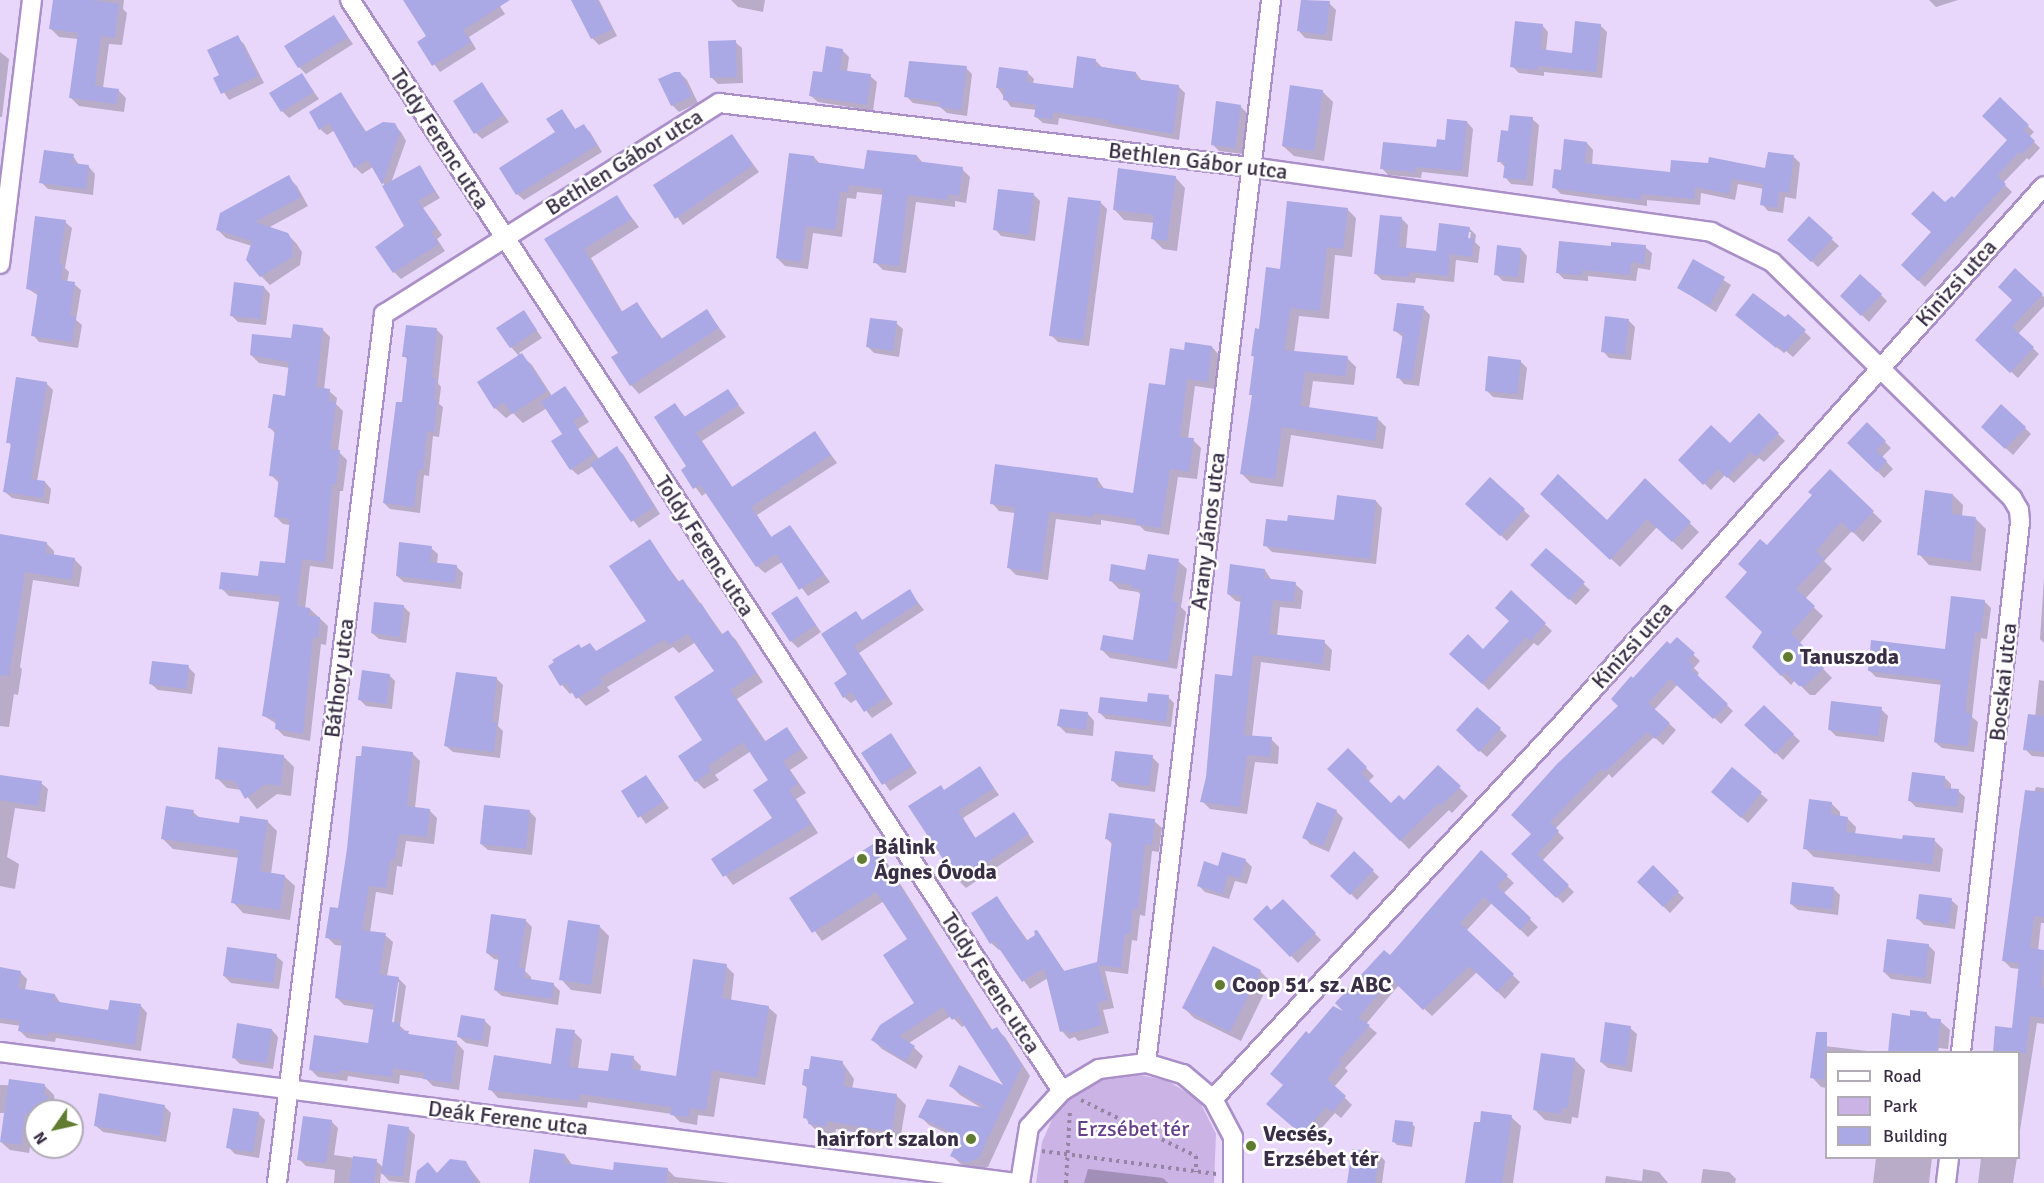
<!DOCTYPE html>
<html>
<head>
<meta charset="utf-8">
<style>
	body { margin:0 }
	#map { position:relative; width:2044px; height:1183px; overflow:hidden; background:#e8d7fb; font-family:Signika,sans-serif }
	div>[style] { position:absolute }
	.green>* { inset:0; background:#cbb3e6 }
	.shadow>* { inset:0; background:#0003 }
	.building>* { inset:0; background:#aba9e5 }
	.path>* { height:4px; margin-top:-2px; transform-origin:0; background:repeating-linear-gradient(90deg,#9486a3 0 3px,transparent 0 7.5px) }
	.roads { filter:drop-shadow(2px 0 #aa8fc8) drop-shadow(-2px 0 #aa8fc8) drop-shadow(0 2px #aa8fc8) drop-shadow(0 -2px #aa8fc8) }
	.minor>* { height:18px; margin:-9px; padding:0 9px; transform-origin:9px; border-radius:9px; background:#fff }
	.dots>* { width:16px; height:16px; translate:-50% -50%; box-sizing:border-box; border:3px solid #fff; border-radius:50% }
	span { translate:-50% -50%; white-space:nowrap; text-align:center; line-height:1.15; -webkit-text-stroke:5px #fff; paint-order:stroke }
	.street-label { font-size:22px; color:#392e45 }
	.poi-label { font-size:22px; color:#392e45; font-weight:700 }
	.left { translate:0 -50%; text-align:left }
	.right { translate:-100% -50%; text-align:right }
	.park-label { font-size:22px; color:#663f8a }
	.legend { position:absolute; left:1825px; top:1051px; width:195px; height:108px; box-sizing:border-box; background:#fff; border:2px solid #b0abb5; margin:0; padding:8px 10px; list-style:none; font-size:18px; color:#392e45 }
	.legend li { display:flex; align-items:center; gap:12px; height:30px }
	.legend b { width:30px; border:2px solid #b0abb5 }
	.north { position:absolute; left:24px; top:1099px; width:60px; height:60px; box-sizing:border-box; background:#fff; border:2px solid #b0abb5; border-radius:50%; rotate:236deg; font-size:16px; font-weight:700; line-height:24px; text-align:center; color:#392e45 }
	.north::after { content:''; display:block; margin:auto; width:21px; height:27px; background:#617c30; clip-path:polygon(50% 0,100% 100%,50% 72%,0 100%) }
</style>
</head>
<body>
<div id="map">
	<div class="green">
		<div style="clip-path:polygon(1132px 1073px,1168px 1081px,1199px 1100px,1216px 1134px,1214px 1183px,1036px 1183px,1042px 1142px,1054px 1115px,1074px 1091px,1099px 1081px)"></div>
	</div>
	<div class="shadow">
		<div style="clip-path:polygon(55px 0,124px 0,123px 9px,127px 13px,122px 45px,109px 44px,103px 88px,118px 90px,126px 98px,124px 112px,79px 106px,71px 98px,78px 39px,59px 37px,51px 29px)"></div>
		<div style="clip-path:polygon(405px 0,496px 0,505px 14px,469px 37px,476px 49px,440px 72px,419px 43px,428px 37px)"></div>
		<div style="clip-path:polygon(573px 0,599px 0,617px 36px,599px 45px,592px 38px)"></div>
		<div style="clip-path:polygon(731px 0,765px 0,763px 12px,738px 7px)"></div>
		<div style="clip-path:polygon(1303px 0,1329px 3px,1336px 10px,1332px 41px,1305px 38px,1299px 31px)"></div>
		<div style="clip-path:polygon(1929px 0,1958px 0,1936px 7px)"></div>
		<div style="clip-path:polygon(334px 17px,353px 44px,306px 74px,299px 67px)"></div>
		<div style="clip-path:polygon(1542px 25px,1548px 32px,1546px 51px,1573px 54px,1600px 25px,1607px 32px,1602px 78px,1544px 72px,1544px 76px,1519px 73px,1512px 66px)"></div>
		<div style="clip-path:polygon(237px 37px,244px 44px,264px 83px,229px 100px,215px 79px,221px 76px)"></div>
		<div style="clip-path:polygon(735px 42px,742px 48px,743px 83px,718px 84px,711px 77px)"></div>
		<div style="clip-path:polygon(842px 50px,849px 57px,847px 72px,870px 76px,877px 82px,873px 111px,818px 102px,811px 96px)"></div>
		<div style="clip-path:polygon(0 52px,9px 59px,2px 117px,0 117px)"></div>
		<div style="clip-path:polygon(1095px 60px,1102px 67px,1136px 73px,1142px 81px,1178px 86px,1185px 93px,1179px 140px,1059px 118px,1058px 125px,1043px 123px,1036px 117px,1037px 110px,1011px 107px,997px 87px,1027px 72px,1034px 79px,1033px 84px,1075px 90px)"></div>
		<div style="clip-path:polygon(966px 68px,972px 74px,967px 116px,947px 113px,940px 107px,913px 103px,906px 96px)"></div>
		<div style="clip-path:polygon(680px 73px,687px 80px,698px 103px,679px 112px,672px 105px,660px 80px)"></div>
		<div style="clip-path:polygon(302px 75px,319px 99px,289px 118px,282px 111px)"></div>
		<div style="clip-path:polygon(482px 84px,509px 122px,482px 139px,476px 133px)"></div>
		<div style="clip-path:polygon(1322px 91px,1333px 102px,1324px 161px,1294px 156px,1283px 146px)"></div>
		<div style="clip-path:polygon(341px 94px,367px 133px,394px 125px,401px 132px,406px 141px,391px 183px,420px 167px,440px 198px,423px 208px,442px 235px,437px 239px,445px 251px,401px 279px,394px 272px,406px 227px,385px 186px,373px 167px,362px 174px,355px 167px,335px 130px,327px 135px,320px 129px)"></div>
		<div style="clip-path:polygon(2000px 99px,2034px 132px,2029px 137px,2040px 148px,2029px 160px,2027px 158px,2003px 183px,2012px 192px,1925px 287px,1903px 265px,1933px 232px,1946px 204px,1954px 200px,2009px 140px)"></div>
		<div style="clip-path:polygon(1240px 106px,1247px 113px,1242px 154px,1219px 151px,1212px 144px)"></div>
		<div style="clip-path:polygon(562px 111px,576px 130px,583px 126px,590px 132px,602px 152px,524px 200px,517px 194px,557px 133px)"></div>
		<div style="clip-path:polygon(1532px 119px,1539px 125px,1533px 186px,1511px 184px,1505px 177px,1506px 168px,1499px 161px,1509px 133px)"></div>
		<div style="clip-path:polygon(1467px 122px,1473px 129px,1468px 177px,1422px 172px,1421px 178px,1388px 175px,1382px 168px,1437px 149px)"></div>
		<div style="clip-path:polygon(732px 136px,759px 172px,683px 225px,655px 185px)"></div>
		<div style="clip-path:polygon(1587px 143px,1593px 150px,1592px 166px,1671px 174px,1709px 165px,1767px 170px,1794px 157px,1800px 163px,1796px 199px,1785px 197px,1783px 213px,1768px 211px,1762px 204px,1764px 189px,1738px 184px,1735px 200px,1701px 193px,1700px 205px,1647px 200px,1647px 206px,1561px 194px,1554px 187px,1562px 171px)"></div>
		<div style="clip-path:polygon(73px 156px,79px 165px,89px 167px,95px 174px,93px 195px,48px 189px,41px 182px)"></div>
		<div style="clip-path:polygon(917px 156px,924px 164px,962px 169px,970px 177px,966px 203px,955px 201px,955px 207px,916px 202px,906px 273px,883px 270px,875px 262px,884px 195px,857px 192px,856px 199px,847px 198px,842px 237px,813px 233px,808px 269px,785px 266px,777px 258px,814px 157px,821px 165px,865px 171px)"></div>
		<div style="clip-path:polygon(288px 177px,297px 186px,308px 206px,268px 228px,287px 234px,296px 243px,302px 252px,300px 265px,270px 285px,261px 276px,252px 246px,226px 238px,217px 229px)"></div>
		<div style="clip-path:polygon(1175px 177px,1185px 188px,1177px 251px,1163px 249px,1153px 239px,1155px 223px,1124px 220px,1114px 209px)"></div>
		<div style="clip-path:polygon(1034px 195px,1040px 201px,1035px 241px,1001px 236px,995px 229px)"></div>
		<div style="clip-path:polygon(616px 197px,639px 227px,591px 258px,623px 313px,637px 304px,663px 340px,707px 311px,726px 337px,639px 394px,631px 385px,620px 353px,546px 240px)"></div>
		<div style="clip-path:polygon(1100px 202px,1107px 209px,1089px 346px,1058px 342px,1051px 335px)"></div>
		<div style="clip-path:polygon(1347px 209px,1356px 218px,1352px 257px,1335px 255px,1329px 319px,1299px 316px,1294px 353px,1347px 358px,1356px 367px,1354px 385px,1313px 381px,1309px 409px,1377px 418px,1386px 427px,1383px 449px,1291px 435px,1283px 487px,1251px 483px,1242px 474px,1253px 396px,1251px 394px,1255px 358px,1252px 355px,1281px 271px)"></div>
		<div style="clip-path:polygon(evenodd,1401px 218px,1408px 225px,1406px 249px,1438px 253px,1469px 228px,1476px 235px,1475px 242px,1480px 247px,1478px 263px,1456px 260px,1454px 282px,1416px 278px,1415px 283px,1382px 280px,1375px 273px,1401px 218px,1468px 232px,1471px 232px,1469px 246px,1466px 246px,1468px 232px)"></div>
		<div style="clip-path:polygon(1809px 218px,1839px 246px,1818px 267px,1796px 246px)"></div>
		<div style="clip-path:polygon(65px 222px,72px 228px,65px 268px,69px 272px,67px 283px,74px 284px,81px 290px,76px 320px,82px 325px,78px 348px,39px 342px,33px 335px,39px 296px,28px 289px)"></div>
		<div style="clip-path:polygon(1612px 247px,1645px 247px,1652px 253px,1650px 270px,1638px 268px,1636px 281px,1588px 276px,1588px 281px,1564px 279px,1557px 272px)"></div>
		<div style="clip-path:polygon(1521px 249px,1527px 256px,1524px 283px,1503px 281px,1496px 274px)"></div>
		<div style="clip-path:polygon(1694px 261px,1731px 285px,1716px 312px,1679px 288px)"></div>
		<div style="clip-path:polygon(2016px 271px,2044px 297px,2044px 306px,2018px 334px,2039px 354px,2018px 378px,1984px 347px,2014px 300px)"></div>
		<div style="clip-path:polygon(264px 287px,270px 294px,266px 325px,238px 322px,231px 315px)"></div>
		<div style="clip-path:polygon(1881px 295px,1887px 301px,1869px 322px,1842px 296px)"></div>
		<div style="clip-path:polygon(1423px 308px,1430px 315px,1419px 386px,1404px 384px,1398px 377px,1404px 338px,1394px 330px)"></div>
		<div style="clip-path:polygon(524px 312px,542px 338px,519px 353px,532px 365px,552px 396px,565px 388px,571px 395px,589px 422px,578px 429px,599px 459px,616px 448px,623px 454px,660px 514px,639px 528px,593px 466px,578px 475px,571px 469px,564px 434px,547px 408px,523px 423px,513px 413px,506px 418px,495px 408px,519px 356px,511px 347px)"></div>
		<div style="clip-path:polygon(1788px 316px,1811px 338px,1793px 357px,1786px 351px,1784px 353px,1744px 322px,1785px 319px)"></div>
		<div style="clip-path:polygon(1628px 320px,1635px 327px,1631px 360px,1609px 358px,1603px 351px)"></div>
		<div style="clip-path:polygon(896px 323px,903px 329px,899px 357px,874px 353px,868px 347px)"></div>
		<div style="clip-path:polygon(322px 329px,330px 337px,324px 390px,329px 391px,337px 398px,336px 404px,343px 411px,338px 451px,347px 460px,343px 491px,340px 491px,333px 569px,310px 566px,305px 609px,310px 609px,328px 626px,326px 645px,321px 644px,310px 741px,284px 736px,276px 728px,277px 724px,264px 716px,281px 602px,229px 596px,221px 588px,259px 578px,286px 565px,290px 525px,283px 524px,275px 516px,279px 483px,271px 475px,276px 434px,270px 428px,287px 397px,290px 368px,259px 363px,251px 355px)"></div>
		<div style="clip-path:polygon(437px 330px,443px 336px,438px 383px,441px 387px,439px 404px,443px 407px,439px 437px,433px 436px,429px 476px,424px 475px,420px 513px,390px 509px,384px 503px,403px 404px,408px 360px,404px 356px)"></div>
		<div style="clip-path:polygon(1212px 347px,1219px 355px,1215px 389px,1195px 386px,1188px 439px,1193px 440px,1201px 448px,1197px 479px,1178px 477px,1169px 535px,1145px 531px,1140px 526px,1101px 520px,1101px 525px,1056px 519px,1048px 580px,1016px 575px,1008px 567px,1015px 513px,999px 511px,992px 503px,1098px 480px,1105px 490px,1134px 495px,1166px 387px,1185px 352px)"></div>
		<div style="clip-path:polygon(1520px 361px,1527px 368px,1523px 400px,1493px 397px,1486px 390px)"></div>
		<div style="clip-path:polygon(46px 383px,53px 390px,37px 481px,45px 482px,51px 489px,49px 504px,12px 498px,5px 492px,12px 446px,8px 442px)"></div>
		<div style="clip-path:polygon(727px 391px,745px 413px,702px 441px,733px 488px,815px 433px,837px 463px,757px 515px,772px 538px,790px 527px,830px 582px,808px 596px,782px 562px,765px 573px,757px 566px,707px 492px,702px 496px,683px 470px,688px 467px,675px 404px,686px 418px)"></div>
		<div style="clip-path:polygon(1759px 415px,1785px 441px,1764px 462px,1759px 458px,1734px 483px,1725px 475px,1711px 490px,1680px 460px,1730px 445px)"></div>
		<div style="clip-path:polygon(1867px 424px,1891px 448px,1882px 457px,1893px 469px,1884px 478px,1849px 443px)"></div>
		<div style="clip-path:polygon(1983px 427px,2025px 428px,2031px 434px,2013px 455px)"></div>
		<div style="clip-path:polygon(1830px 471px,1882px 521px,1863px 542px,1852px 531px,1824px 561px,1832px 569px,1805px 599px,1823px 616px,1799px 644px,1832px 678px,1815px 695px,1810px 695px,1795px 680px,1791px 685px,1754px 647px,1764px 633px,1749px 573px,1767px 547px,1814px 495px)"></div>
		<div style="clip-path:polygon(1490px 479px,1530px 516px,1507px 541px,1467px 504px)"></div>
		<div style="clip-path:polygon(1645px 481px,1699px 532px,1682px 550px,1657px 527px,1620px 567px,1550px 503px,1607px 522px)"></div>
		<div style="clip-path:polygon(1953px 495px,1963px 505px,1962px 517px,1976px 519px,1986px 529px,1981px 571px,1929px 565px,1919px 554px)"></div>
		<div style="clip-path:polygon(1376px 501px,1382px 508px,1376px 564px,1272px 552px,1265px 545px,1335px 522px)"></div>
		<div style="clip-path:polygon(649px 541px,680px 583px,683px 581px,691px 590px,723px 635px,728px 632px,736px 640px,763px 682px,737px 699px,766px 742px,787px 729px,808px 758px,790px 770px,806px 793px,796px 799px,818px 833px,733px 885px,713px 859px,775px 819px,770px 781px,751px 751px,715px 775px,719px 780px,704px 789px,696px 781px,716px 672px,696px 642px,679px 653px,673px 647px,607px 687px,610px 691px,586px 706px,573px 692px,570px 694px,562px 685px,582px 649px,590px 645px,597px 652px,648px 621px)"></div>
		<div style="clip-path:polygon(46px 543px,54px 551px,54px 556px,74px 559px,82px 567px,79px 587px,33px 580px,20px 667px,22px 669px,18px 695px,14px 694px,9px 727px,0 726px,0 545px)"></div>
		<div style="clip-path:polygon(431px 548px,438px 554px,437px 564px,456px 566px,463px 573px,461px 589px,404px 582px,397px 576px)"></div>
		<div style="clip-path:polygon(1547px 550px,1590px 590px,1576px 605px,1539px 572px)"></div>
		<div style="clip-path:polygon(1178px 561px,1187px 569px,1181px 607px,1186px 612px,1177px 669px,1110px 658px,1102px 650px,1134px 642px,1142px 596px,1138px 592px,1119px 589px,1110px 580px)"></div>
		<div style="clip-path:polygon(1265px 570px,1272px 581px,1295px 584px,1303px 591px,1301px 609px,1280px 607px,1277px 636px,1324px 642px,1332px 650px,1330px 671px,1261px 662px,1252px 737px,1271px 739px,1279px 747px,1278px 764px,1255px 762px,1247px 814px,1210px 809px,1202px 801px,1233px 678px,1241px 602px,1236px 601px,1228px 594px)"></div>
		<div style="clip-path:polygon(2044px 578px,2044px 643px,2040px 639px)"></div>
		<div style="clip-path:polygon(909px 591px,924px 610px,859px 653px,893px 704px,872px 718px,857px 699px,851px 703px,844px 697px,856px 613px,863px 621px)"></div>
		<div style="clip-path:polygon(1511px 592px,1552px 631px,1538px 646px,1534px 643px,1489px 690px,1451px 654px,1483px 651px,1511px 622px)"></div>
		<div style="clip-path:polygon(797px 598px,821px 632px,798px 648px,791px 641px)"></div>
		<div style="clip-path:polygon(1984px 601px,1991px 608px,1987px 639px,1981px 638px,1972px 717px,1978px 722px,1974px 752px,1942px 748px,1935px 742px,1942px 685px,1876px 677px,1869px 670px,1946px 651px)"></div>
		<div style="clip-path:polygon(403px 606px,410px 613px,406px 643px,379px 639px,372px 633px)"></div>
		<div style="clip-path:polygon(1677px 639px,1700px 661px,1694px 668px,1699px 673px,1697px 676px,1733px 711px,1721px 724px,1678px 684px,1654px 710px,1676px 730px,1663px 745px,1654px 737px,1612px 778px,1609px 774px,1555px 829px,1564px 838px,1542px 861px,1574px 892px,1563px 903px,1513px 854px,1533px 834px,1620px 706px,1633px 680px)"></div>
		<div style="clip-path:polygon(188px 667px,195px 674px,192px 694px,158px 690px,151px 684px)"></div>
		<div style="clip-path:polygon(389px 675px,395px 681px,392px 709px,366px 706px,360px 700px)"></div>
		<div style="clip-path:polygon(496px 678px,503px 685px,498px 726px,503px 731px,500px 758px,453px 752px,446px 746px)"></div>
		<div style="clip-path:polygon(2039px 680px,2044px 681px,2044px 757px,2032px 756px,2025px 749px,2035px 717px)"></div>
		<div style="clip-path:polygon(1168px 697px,1174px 703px,1171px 727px,1106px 719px,1100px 713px,1148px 704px)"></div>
		<div style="clip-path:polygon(1764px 707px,1800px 741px,1783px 760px,1747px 725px)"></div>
		<div style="clip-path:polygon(1478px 709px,1507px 736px,1487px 757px,1464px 737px)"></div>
		<div style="clip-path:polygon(1881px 709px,1888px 716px,1884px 742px,1836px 736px,1829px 729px)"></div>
		<div style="clip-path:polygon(1088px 714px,1094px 721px,1093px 736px,1066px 733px,1059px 726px)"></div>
		<div style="clip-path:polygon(891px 735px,917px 773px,890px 791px,863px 753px)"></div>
		<div style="clip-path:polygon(1348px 750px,1374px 776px,1368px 782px,1391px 805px,1404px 802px,1438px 767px,1468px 796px,1452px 813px,1449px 810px,1409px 849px,1329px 769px)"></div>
		<div style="clip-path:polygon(evenodd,412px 753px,420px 761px,415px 808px,429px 810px,437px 818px,434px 844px,406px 841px,402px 867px,397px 866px,393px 895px,376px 892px,370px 933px,385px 935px,393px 942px,387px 976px,398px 978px,406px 986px,400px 1026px,412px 1037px,457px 1043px,464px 1051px,459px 1090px,433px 1086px,426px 1079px,400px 1075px,399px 1084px,348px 1076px,347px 1081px,318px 1077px,310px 1069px,370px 1045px,375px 1010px,344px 1005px,336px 997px,343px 946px,335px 945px,327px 937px,412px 753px,396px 982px,399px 982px,393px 1030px,390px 1029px,396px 982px)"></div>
		<div style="clip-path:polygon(284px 757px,294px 767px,291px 796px,277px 794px,257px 809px,242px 790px,227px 788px,217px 778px)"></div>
		<div style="clip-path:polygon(1152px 757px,1159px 764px,1155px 792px,1119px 787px,1113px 781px)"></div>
		<div style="clip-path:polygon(980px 768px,999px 795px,963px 818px,976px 839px,1014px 814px,1034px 842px,966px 888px,959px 881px,945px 791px)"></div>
		<div style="clip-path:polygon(1732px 769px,1768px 800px,1748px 823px,1719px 798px)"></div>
		<div style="clip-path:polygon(0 776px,41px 783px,48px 789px,45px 812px,15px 808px,7px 857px,19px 864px,15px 889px,0 886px)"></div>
		<div style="clip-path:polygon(646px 777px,669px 808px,646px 824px,623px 792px)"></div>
		<div style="clip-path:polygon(1945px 778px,1951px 784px,1951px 790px,1958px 791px,1965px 797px,1963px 813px,1916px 807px,1910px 801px)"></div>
		<div style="clip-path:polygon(2036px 787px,2044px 788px,2044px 923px,2041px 923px,2038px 951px,2044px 952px,2044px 1024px,2037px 1023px,2018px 1143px,2018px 1052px,2013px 1030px,2020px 969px,2011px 968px,2004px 961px,2020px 826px,2022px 826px)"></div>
		<div style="clip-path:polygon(1831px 803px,1840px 812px,1840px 817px,1847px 818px,1856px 827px,1855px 835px,1904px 841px,1934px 840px,1943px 849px,1940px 872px,1814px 857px,1805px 848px)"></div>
		<div style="clip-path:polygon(1336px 811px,1343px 818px,1329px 852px,1310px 844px,1304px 837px)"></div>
		<div style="clip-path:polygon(193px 812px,200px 818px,241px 824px,267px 821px,277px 831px,271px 874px,284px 876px,295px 886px,290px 920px,243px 913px,233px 902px,239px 858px,173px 849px,163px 839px)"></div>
		<div style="clip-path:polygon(530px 812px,536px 818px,532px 855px,488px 850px,481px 844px)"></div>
		<div style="clip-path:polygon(1154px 821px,1162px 828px,1159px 852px,1152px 851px,1145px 916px,1140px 915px,1137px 941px,1132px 940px,1128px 974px,1105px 971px,1114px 1008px,1103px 1010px,1109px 1033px,1078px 1041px,1075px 1037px,1069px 1039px,1062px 1031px,1048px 978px,1030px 989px,1001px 949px,999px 950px,991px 943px,997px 898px,1028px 941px,1037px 936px,1036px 932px,1065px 972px,1098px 963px,1113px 845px,1107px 839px)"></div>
		<div style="clip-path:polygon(873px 846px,882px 855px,993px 1031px,996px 1029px,1005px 1037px,1030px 1076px,988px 1167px,976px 1171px,961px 1164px,952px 1156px,960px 1139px,929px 1125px,920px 1116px,985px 1110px,960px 1095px,951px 1086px,1007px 1089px,966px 1025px,962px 1027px,951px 1016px,909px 1043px,923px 1056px,916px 1069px,882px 1049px,873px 1040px,916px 1003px,909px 940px,884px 901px,822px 941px,791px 898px)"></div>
		<div style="clip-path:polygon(1481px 852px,1514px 883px,1503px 894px,1538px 927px,1528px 937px,1492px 903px,1466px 931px,1520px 982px,1505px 999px,1477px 972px,1432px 1016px,1399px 985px,1366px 1024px,1377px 1033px,1345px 1068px,1348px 1071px,1334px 1087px,1352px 1105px,1341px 1118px,1335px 1113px,1310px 1141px,1276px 1111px,1284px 1085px,1309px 1036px,1348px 1015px,1390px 957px)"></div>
		<div style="clip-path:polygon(1354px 853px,1379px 877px,1357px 900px,1333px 876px)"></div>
		<div style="clip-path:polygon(1245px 860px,1252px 867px,1247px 884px,1235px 881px,1229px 899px,1205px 892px,1198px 885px,1219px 867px)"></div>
		<div style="clip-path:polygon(1653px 868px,1684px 898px,1670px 913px,1639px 882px)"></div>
		<div style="clip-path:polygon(1834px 889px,1840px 895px,1838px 915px,1798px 910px,1791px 904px)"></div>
		<div style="clip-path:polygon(1951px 900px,1958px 906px,1955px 929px,1924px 925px,1918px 919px)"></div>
		<div style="clip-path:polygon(1283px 901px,1321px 940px,1298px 963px,1255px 919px,1271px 912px)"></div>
		<div style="clip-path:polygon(525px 920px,532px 927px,525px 971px,531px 977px,531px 981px,553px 984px,560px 991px,558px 1005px,502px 996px,495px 990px,499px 960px,494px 959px,487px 953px)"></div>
		<div style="clip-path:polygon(599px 926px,609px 936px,601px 994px,571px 990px,561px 979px)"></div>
		<div style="clip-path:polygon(1928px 945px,1935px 952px,1931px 984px,1891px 979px,1884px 972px)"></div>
		<div style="clip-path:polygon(276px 956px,283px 962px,279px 989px,231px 983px,224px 976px)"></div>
		<div style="clip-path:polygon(726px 966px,734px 974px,731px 1001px,768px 1007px,777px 1015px,765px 1085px,720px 1078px,714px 1117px,698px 1115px,697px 1125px,680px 1122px,672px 1114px,588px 1102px,587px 1108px,498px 1098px,490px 1089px,553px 1065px,574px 1032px,582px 1040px,578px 1069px,610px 1072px,633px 1058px,641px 1066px,640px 1072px,678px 1077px)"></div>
		<div style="clip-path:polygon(0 971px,20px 972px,27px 979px,25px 990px,55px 995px,61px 1004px,110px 1012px,141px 1006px,147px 1013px,141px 1051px,56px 1038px,55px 1042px,27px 1038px,20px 1031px,21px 1026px,0 1023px)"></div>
		<div style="clip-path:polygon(1260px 971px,1270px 981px,1241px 1041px,1194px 1018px,1184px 1008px)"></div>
		<div style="clip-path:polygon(1927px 1014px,1933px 1020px,1940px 1021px,1950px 1030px,1948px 1049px,1939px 1048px,1938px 1052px,1889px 1052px,1911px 1017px)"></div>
		<div style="clip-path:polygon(484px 1020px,491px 1027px,488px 1047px,466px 1043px,459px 1037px)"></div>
		<div style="clip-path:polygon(1630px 1028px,1637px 1034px,1632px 1072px,1608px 1068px,1601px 1062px)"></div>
		<div style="clip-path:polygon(272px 1030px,278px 1037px,273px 1069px,240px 1064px,233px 1057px)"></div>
		<div style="clip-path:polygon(1816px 1045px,1876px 1052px,1826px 1052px,1826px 1088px,1821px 1087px,1812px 1077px)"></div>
		<div style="clip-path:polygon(1574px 1059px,1585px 1070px,1578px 1118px,1572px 1117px,1571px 1124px,1545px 1120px,1535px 1110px)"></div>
		<div style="clip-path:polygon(842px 1062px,854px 1079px,852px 1089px,897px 1096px,906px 1105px,900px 1140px,836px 1129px,835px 1135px,818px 1132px,809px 1123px,805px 1117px,808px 1089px,804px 1085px)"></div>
		<div style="clip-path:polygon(0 1085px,45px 1086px,54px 1095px,56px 1111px,36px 1111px,29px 1153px,10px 1150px,1px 1142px,5px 1113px,0 1113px)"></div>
		<div style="clip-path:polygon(164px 1106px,171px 1113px,166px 1142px,103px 1132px,96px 1126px)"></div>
		<div style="clip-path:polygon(258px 1113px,265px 1120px,259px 1158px,235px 1154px,228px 1147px)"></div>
		<div style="clip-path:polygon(1511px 1117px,1521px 1126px,1513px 1183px,1467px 1183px)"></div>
		<div style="clip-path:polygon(331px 1121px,338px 1128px,334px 1155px,376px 1161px,384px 1168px,408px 1128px,415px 1135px,409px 1183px,389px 1181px,381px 1172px,380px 1183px,334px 1183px,335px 1170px,306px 1166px,299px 1159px)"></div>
		<div style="clip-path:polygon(1412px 1124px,1415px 1127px,1412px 1147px,1397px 1145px,1394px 1142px)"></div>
		<div style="clip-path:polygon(1379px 1154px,1385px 1161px,1382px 1183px,1349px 1183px)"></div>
		<div style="clip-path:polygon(565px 1155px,573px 1166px,615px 1171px,667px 1169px,675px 1177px,730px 1183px,531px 1183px)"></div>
		<div style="clip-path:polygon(1876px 1158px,1932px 1158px,1929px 1183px,1873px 1183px)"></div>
		<div style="clip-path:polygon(1981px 1158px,2017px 1158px,2013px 1183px,1978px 1183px)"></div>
		<div style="clip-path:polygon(465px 1162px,481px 1183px,417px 1183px,438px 1174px)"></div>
		<div style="clip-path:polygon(1088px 1169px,1163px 1178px,1168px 1183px,1084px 1183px)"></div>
		<div style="clip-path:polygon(1643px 1169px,1659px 1172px,1668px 1183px,1605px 1183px,1606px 1176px,1642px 1181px)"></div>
		<div style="clip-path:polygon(1703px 1169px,1729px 1172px,1736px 1179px,1735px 1183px,1701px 1183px)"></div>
	</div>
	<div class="building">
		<div style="clip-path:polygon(53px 0,92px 0,119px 4px,115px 38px,101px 36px,95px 86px,119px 89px,116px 104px,69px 98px,78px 33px,49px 29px)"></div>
		<div style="clip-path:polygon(403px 0,510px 0,463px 30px,471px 42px,432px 66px,417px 42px,426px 36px)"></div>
		<div style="clip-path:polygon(571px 0,597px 0,612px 29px,591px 39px)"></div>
		<div style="clip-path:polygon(1301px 0,1330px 1px,1326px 35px,1297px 31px)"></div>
		<div style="clip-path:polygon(334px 15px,348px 37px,298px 68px,284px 46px)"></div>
		<div style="clip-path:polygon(1515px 21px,1543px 24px,1540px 49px,1572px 53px,1575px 21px,1601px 24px,1596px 72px,1538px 66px,1538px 70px,1510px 67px)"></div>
		<div style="clip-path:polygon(238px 35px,258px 76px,221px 94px,213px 78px,219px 75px,207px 50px)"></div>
		<div style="clip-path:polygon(736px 40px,737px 77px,710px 78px,708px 41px)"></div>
		<div style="clip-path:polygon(826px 46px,843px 49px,840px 70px,871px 74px,867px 105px,809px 96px,813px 71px,822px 72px)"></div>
		<div style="clip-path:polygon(1077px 56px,1096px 59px,1095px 66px,1136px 72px,1135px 79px,1179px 85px,1173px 134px,1108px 123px,1109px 120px,1053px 112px,1052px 119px,1034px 117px,1036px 105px,1003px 100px,1004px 88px,996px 88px,999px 67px,1028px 71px,1026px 82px,1073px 88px)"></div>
		<div style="clip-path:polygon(909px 61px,967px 66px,961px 110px,939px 107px,939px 102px,904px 97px)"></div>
		<div style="clip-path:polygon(674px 72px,680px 72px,692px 96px,671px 106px,658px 79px)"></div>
		<div style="clip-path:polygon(302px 73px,314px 92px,281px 112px,269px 93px)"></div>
		<div style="clip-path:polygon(482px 82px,503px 115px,474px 134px,453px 101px)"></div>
		<div style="clip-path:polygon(1290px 85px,1323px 90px,1314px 151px,1282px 146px)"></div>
		<div style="clip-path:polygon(341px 92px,365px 132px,383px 122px,395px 123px,400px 133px,382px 185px,368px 160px,354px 168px,329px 123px,319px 130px,309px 112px)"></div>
		<div style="clip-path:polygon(2000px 97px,2029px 125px,2024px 130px,2035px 141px,2022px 154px,2019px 152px,1997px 176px,2006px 184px,1918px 281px,1901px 265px,1931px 232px,1911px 214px,1933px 191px,1945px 202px,1952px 196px,1954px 198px,2007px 140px,1982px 116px)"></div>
		<div style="clip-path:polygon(1216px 101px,1241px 105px,1235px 148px,1211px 145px)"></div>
		<div style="clip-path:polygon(562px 109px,575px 129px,584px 124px,597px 145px,516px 195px,499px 168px,555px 132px,546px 119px)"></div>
		<div style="clip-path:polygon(1510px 115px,1533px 117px,1526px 180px,1503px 178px,1505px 162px,1497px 162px,1501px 130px,1508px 131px)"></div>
		<div style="clip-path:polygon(1447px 119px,1467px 121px,1462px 171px,1416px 167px,1415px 172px,1380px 169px,1383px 142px,1436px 147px,1437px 139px,1445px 140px)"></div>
		<div style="clip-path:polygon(732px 134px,753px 165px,675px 219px,653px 185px)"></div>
		<div style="clip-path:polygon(1564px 139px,1587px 142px,1585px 163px,1670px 172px,1671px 160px,1708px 163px,1709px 157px,1765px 168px,1768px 152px,1794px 155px,1789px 193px,1779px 191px,1777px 208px,1760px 205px,1763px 184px,1732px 179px,1729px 194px,1695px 187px,1694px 199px,1641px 194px,1641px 200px,1552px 188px,1554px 169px,1561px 170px)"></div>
		<div style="clip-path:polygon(44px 150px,74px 154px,72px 163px,89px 165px,86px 189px,39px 183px)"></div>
		<div style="clip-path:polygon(867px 150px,917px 155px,916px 161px,963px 167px,959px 196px,948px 194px,947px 200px,908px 195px,899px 266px,873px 263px,883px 189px,849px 185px,848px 192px,840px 191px,835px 230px,806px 226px,801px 262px,776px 258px,789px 153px,814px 156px,814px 162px,864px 169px)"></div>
		<div style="clip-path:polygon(420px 165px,435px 191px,418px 201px,437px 228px,431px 232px,439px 244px,393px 273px,375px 247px,404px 226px,382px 186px)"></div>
		<div style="clip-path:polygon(1118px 168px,1176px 176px,1167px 241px,1151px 239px,1154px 215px,1113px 210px)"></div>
		<div style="clip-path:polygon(289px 175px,301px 197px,255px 222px,288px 233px,293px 242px,292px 257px,260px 277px,246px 260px,252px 241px,216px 230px,220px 213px)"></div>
		<div style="clip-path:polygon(998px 189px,1034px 193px,1029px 235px,993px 230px)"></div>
		<div style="clip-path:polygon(617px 195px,632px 219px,584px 249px,621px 312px,637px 302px,661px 339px,707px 309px,719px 328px,630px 386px,611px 357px,618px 353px,544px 239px)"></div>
		<div style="clip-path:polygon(1068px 197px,1101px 201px,1083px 340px,1049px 336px)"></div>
		<div style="clip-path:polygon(1287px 201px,1348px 208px,1343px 249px,1327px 247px,1320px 311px,1291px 308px,1284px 350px,1348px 356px,1345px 376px,1305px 372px,1300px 406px,1378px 417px,1375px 441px,1282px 427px,1275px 479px,1240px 474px,1252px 395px,1249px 395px,1254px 356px,1251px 356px,1255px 328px,1259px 329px,1266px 267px,1280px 269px)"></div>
		<div style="clip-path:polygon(1380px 215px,1402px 217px,1399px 247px,1436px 251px,1439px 223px,1470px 227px,1468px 238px,1474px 239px,1472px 257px,1450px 254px,1448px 276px,1410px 272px,1409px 277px,1374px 274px)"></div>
		<div style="clip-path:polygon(35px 216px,66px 220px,59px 263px,63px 264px,61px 280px,75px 282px,70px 316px,76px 317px,72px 342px,31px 336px,38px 291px,26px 289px)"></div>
		<div style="clip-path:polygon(1809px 216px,1833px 238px,1811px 262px,1787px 240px)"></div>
		<div style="clip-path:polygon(1559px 241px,1611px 246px,1611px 242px,1646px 245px,1644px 264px,1631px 262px,1630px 275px,1582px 270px,1581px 275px,1556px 273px)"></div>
		<div style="clip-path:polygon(1497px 245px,1521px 248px,1518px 277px,1494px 275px)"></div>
		<div style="clip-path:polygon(1693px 259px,1725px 277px,1709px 306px,1677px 288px)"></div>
		<div style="clip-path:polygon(2015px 268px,2043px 294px,2012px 327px,2034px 347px,2010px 373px,1975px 340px,2012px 300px,1998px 287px)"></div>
		<div style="clip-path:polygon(1860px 274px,1882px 294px,1861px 316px,1840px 296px)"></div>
		<div style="clip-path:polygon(234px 282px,264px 286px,260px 319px,230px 316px)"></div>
		<div style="clip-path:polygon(1753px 293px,1785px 317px,1788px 314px,1806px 330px,1785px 352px,1778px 345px,1776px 348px,1735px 315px)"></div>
		<div style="clip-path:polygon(1397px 303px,1424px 306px,1412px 380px,1396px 378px,1403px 333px,1393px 331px)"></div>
		<div style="clip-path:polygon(524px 310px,537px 330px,510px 348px,496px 328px)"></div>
		<div style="clip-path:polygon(1605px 316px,1629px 319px,1625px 355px,1601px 352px)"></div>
		<div style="clip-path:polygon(870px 318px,897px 321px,893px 351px,866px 347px)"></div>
		<div style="clip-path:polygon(293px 324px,323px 328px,316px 387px,330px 389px,329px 401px,336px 402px,330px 449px,340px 450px,336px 484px,332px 484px,325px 562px,302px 559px,297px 606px,310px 608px,309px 616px,320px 617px,318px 638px,313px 637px,303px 734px,275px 729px,276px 719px,262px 716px,280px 596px,219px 589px,221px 572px,258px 576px,260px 561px,285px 563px,290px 519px,274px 517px,279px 477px,269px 476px,275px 429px,268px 428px,273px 394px,285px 396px,289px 362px,250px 355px,252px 334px,291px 338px)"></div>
		<div style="clip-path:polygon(406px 325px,437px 328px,432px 378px,436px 379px,434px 399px,437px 399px,434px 432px,427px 431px,423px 470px,418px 470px,414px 507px,383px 503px,396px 402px,402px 402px,407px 357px,402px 357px)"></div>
		<div style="clip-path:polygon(1185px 342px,1212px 346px,1208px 382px,1187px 379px,1180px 437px,1194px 438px,1189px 472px,1170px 469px,1161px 528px,1136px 524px,1136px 519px,1094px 513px,1093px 517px,1049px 512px,1041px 573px,1007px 568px,1015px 507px,990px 504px,995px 464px,1098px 478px,1097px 487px,1133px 493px,1149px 383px,1165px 385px,1170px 348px,1184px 350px)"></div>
		<div style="clip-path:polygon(522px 353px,547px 391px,512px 414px,504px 402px,494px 409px,477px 382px)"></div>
		<div style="clip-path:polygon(1488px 356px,1521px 360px,1517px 394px,1485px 391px)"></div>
		<div style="clip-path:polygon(16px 377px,47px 382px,31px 479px,45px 481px,43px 498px,3px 492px,11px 443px,6px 443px)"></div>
		<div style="clip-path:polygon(565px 386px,584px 414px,573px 421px,594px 454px,570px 470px,551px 441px,562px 434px,541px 402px)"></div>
		<div style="clip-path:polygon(728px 389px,739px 405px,696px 433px,732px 487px,815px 431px,831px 455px,751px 507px,771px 537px,790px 525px,824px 574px,799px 590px,776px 554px,756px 567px,700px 485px,693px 489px,681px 470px,686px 466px,654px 417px,675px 403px,684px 417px)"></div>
		<div style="clip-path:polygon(2001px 404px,2026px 427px,2005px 449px,1981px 427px)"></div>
		<div style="clip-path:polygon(1759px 413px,1779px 433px,1756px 457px,1751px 452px,1727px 478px,1718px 469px,1703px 485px,1678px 460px,1711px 425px,1730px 443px)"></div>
		<div style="clip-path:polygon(1867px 422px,1886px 441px,1876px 450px,1887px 461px,1877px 472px,1847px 443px)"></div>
		<div style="clip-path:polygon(617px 446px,654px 507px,631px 522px,590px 464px)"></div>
		<div style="clip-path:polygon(1830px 469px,1874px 511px,1853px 533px,1841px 522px,1816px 551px,1824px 559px,1796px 589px,1815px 606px,1791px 633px,1824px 668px,1805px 686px,1799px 686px,1785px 672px,1781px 676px,1752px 647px,1762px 632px,1725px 597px,1747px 572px,1738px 564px,1760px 539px,1767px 545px,1812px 495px,1808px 492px)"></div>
		<div style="clip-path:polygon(1558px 474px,1607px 520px,1645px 478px,1691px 522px,1672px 542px,1647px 519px,1610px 560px,1540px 494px)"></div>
		<div style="clip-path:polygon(1490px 477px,1525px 509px,1500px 536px,1465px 504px)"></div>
		<div style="clip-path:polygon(1925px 490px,1953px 494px,1951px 514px,1976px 517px,1971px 562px,1917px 555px)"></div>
		<div style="clip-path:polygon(1337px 495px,1376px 500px,1370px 559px,1263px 546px,1266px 519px,1287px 521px,1288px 515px,1334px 520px)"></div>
		<div style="clip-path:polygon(0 534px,47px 542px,45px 553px,75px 558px,71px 580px,25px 572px,9px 676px,0 675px)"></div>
		<div style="clip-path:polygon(650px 539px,678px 582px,683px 579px,698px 604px,701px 603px,721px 635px,728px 630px,756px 673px,730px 690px,764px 742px,787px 727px,801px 749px,783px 761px,798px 784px,789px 790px,811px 824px,723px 877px,711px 859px,772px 818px,753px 790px,768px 780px,743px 742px,708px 766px,711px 771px,695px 782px,678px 756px,702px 740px,674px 697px,714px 671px,688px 634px,669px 645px,665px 639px,600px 678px,602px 683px,576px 699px,566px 683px,560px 686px,548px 666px,554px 662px,552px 660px,579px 644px,581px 648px,590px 643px,596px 651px,646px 621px,609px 566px)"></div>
		<div style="clip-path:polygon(399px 542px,432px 546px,430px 562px,457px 565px,455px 583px,396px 576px)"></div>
		<div style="clip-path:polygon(1546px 548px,1585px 582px,1569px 600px,1530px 565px)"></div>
		<div style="clip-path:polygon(1148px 554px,1179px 559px,1172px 601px,1178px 602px,1168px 662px,1100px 650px,1103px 635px,1133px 640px,1141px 589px,1131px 588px,1132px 585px,1109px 581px,1111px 564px,1145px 570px)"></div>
		<div style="clip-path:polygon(1230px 564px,1265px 569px,1264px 578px,1296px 582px,1293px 602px,1273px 600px,1269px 634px,1325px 640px,1322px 664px,1253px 655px,1244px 735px,1272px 737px,1270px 757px,1247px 755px,1240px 807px,1200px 802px,1206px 777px,1215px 674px,1232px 676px,1241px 596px,1227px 594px)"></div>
		<div style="clip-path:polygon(910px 589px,918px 603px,854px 646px,887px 697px,864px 712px,851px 692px,843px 698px,834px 683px,847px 674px,821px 634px,856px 611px,862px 620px)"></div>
		<div style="clip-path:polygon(1511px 590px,1546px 623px,1530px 641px,1526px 637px,1482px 684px,1449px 654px,1468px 634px,1483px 649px,1509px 621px,1495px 608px)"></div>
		<div style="clip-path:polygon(797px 596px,816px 625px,790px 642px,771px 613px)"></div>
		<div style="clip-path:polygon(1951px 596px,1985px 600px,1981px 633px,1975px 632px,1966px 702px,1966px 713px,1972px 714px,1968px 746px,1934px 742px,1941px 680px,1868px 671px,1871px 640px,1945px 649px)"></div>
		<div style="clip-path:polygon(374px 602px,404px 605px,400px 637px,371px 633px)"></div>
		<div style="clip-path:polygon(1677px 637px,1695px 653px,1688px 660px,1694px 666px,1691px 669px,1728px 704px,1713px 719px,1670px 679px,1648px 703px,1670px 723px,1655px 739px,1647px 732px,1605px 772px,1601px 769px,1550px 822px,1559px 831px,1537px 854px,1569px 885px,1556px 898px,1511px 854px,1531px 834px,1511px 815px,1557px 764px,1618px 706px,1611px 699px,1631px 676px,1633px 678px,1667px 641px,1670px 644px)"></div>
		<div style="clip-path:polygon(152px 661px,189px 665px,186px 689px,149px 684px)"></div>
		<div style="clip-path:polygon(362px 670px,390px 674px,387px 704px,358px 700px)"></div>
		<div style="clip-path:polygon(456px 672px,497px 677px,492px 722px,497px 722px,494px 752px,444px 746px)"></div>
		<div style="clip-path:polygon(1148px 693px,1169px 695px,1166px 722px,1098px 713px,1100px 697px,1147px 702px)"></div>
		<div style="clip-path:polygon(1831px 701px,1882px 707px,1878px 736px,1828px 730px)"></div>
		<div style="clip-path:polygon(1764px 705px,1794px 734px,1775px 754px,1744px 725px)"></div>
		<div style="clip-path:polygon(1477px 707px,1501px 728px,1479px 752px,1456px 730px)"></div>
		<div style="clip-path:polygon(1060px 709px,1088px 712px,1086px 730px,1057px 726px)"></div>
		<div style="clip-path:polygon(2028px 714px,2044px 716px,2044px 752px,2023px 750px)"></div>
		<div style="clip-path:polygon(891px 733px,912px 766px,882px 785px,861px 753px)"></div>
		<div style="clip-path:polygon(362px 746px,413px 752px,407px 806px,430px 809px,427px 837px,399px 834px,395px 860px,390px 859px,386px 888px,369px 886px,362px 930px,386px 933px,379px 974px,399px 977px,392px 1022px,400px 1023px,399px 1030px,409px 1031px,408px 1034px,457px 1041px,451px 1083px,423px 1079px,424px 1073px,393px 1068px,392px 1077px,340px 1070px,340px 1074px,309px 1070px,314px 1035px,368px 1043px,374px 1004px,335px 998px,342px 940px,325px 938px,330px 907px,338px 908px,347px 849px,356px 756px,361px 756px)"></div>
		<div style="clip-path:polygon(218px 747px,284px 755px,281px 786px,266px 784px,245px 799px,235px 781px,215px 779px)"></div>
		<div style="clip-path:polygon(1348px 748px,1367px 767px,1361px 773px,1391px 803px,1399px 795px,1404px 800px,1438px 765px,1461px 786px,1442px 805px,1439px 803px,1400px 841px,1327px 769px)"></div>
		<div style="clip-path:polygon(1115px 751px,1153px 755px,1149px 786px,1111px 781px)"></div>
		<div style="clip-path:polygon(980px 766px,994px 788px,958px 811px,975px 838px,1014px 812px,1029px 834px,958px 882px,908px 806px,941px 785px,944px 790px)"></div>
		<div style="clip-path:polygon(1732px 767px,1762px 792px,1741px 818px,1711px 792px)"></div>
		<div style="clip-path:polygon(1912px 772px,1945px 776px,1944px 788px,1959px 789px,1957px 807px,1908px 801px)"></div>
		<div style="clip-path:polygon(0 775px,42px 781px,38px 806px,0 800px)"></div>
		<div style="clip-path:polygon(646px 775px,664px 801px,638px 818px,621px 791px)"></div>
		<div style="clip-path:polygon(2025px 790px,2044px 792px,2044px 917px,2034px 916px,2030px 948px,2044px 950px,2041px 987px,2044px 988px,2044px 1018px,2030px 1016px,2026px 1053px,1993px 1053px,1995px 1026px,2012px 1028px,2019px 963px,2002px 961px)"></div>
		<div style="clip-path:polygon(1809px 799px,1832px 802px,1830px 814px,1848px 817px,1846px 832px,1902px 839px,1903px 835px,1935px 838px,1932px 864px,1803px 849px)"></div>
		<div style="clip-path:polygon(1317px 802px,1337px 810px,1323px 846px,1302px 838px)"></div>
		<div style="clip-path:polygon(484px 805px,530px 810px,526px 849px,480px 844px)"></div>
		<div style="clip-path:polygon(166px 806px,194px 810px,193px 816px,239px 823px,240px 816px,268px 820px,260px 871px,285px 875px,280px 910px,231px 903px,239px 850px,161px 839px)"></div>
		<div style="clip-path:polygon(1109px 813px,1155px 819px,1152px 845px,1145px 844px,1138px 909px,1133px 909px,1130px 934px,1125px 934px,1121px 968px,1098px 965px,1108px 1000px,1097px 1003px,1102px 1025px,1069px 1034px,1068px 1030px,1060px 1032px,1044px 968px,1022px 982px,994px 941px,990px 944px,971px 913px,997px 896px,1026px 941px,1035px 935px,1034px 931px,1037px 930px,1064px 971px,1097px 962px,1112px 840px,1105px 839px)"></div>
		<div style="clip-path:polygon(873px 844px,991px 1030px,997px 1027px,1022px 1066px,979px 1158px,966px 1163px,950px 1156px,960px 1136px,918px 1117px,927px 1099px,987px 1108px,949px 1086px,959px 1065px,1003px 1085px,958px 1016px,952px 1020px,943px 1007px,899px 1036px,915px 1046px,906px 1061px,871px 1040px,880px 1025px,914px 1003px,883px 955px,907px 939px,876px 892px,812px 933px,789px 898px)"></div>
		<div style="clip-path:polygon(1481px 850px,1508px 875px,1497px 886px,1531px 918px,1520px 930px,1484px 897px,1460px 923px,1514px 974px,1497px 992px,1469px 966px,1423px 1010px,1391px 979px,1358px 1018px,1370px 1025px,1339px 1060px,1342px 1062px,1327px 1079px,1346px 1096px,1333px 1112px,1326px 1107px,1302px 1135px,1266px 1104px,1283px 1085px,1270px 1074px,1306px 1031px,1309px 1034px,1333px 1006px,1343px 1011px,1335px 1003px,1384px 950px,1390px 955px)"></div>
		<div style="clip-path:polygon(1354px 851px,1374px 870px,1350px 895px,1330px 876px)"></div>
		<div style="clip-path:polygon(1222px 852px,1246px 859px,1240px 878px,1228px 875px,1223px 894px,1197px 886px,1204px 861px,1218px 866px)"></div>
		<div style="clip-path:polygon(1653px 865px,1679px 891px,1663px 907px,1637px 882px)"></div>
		<div style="clip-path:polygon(1792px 882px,1834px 887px,1832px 909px,1790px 904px)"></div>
		<div style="clip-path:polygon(1919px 894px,1952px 898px,1949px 924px,1916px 919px)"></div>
		<div style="clip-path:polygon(1283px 899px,1316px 933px,1290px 957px,1253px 919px,1267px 905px,1271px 910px)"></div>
		<div style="clip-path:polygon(491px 914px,526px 919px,519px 968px,525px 968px,524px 978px,554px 983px,552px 999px,494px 990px,499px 955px,486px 953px)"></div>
		<div style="clip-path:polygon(568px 920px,600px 925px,591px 985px,559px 980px)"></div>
		<div style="clip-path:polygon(1887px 939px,1929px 944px,1925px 978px,1883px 972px)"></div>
		<div style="clip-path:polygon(1213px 946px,1261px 970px,1230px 1032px,1182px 1008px)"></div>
		<div style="clip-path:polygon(227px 947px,277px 954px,273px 983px,223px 976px)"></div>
		<div style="clip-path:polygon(693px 959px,727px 964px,722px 998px,769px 1006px,757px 1078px,712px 1070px,706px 1110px,690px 1108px,689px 1117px,670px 1115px,672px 1107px,580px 1094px,579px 1101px,488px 1090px,494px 1055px,551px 1064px,556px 1028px,575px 1030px,569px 1067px,608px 1071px,611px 1053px,634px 1056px,632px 1069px,676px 1076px)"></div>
		<div style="clip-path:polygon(0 967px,21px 971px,18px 988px,55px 994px,54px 1001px,108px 1010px,110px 1000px,141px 1004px,135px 1045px,49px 1032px,49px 1036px,18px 1031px,20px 1021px,0 1018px)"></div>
		<div style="clip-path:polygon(1910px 1010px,1927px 1012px,1927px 1018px,1941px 1019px,1937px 1053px,1888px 1053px,1892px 1013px,1910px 1016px)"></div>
		<div style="clip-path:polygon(461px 1015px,485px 1019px,482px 1041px,457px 1037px)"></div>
		<div style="clip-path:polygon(1605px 1022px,1631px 1026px,1626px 1066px,1600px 1062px)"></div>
		<div style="clip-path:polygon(237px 1023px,272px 1029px,267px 1063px,232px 1058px)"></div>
		<div style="clip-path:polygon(1816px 1032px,1827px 1032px,1827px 1080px,1810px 1078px)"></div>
		<div style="clip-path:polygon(1541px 1053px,1575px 1058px,1568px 1108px,1562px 1107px,1561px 1114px,1533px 1110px)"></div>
		<div style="clip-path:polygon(811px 1056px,843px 1061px,841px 1068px,846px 1068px,843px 1086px,897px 1094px,892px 1132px,827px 1121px,826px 1127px,808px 1124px,809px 1119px,803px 1118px,807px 1086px,802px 1085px,804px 1069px,809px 1069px)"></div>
		<div style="clip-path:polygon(9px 1079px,45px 1084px,44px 1095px,48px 1096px,46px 1111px,36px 1111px,36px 1116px,25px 1114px,21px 1145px,0 1142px)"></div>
		<div style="clip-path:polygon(99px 1093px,165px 1105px,160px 1136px,94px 1126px)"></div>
		<div style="clip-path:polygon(233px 1108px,259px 1112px,253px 1152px,226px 1148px)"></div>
		<div style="clip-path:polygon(1481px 1111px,1512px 1115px,1502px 1183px,1465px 1183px,1474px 1122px,1480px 1122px)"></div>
		<div style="clip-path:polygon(303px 1116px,332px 1120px,326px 1163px,297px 1160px)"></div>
		<div style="clip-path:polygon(1395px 1120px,1413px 1122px,1410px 1145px,1392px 1142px)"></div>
		<div style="clip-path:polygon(388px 1124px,409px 1127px,403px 1177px,381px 1174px)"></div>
		<div style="clip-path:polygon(534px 1149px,565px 1154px,564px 1163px,613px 1170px,614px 1162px,668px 1168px,666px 1183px,529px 1183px)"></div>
		<div style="clip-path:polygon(1352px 1149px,1380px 1152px,1375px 1183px,1347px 1183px)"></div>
		<div style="clip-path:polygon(353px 1156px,377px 1159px,374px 1183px,349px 1183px)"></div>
		<div style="clip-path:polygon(450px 1159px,466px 1161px,477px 1183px,415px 1183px,417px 1171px,428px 1162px,437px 1173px)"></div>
	</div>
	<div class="path">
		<div style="left:1081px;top:1100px;width:128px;rotate:26deg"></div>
		<div style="left:1196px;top:1156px;width:16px;rotate:90deg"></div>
		<div style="left:1042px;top:1151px;width:176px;rotate:7.5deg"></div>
		<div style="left:1066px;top:1183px;width:74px;rotate:-86.9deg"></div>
	</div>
	<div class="roads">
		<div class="minor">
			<div style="left:350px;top:0;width:1303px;rotate:56.87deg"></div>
			<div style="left:0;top:264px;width:266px;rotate:-83.1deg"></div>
			<div style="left:0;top:1052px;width:1023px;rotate:7.35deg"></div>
			<div style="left:1146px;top:1063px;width:1070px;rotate:-83.29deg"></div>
			<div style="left:1213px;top:1099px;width:509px;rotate:-47.07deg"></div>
			<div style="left:1560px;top:726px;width:725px;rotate:-48.13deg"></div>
			<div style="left:277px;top:1183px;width:876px;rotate:-82.98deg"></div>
			<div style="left:384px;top:314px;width:396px;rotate:-32.2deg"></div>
			<div style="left:719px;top:103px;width:535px;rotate:6.87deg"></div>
			<div style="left:1250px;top:167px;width:466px;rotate:8deg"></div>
			<div style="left:1711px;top:232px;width:68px;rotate:26.2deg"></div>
			<div style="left:1772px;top:262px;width:337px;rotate:44.5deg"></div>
			<div style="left:2012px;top:498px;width:14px;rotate:60deg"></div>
			<div style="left:2019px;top:510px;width:12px;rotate:85deg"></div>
			<div style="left:2020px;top:522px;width:533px;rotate:96.35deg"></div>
			<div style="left:1020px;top:1183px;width:57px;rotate:-80.9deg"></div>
			<div style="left:1029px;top:1127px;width:49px;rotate:-47.5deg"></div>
			<div style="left:1062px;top:1091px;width:43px;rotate:-30.7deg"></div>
			<div style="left:1099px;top:1069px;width:47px;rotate:-7.3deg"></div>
			<div style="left:1146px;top:1063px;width:39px;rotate:17deg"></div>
			<div style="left:1183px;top:1074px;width:39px;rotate:40deg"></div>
			<div style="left:1213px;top:1099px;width:43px;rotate:62.2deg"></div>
			<div style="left:1233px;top:1137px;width:46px;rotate:90deg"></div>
			<div style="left:1946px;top:1183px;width:25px;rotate:-83deg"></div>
		</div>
	</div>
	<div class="dots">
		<div style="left:1788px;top:657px;background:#617c30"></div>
		<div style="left:862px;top:859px;background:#617c30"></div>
		<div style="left:1220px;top:985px;background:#617c30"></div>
		<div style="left:971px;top:1139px;background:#617c30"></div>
		<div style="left:1251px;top:1146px;background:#617c30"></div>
	</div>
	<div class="street-label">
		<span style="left:440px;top:139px;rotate:57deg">Toldy Ferenc utca</span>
		<span style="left:1198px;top:161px;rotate:7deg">Bethlen Gábor utca</span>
		<span style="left:624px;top:162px;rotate:-32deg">Bethlen Gábor utca</span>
		<span style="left:1956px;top:283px;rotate:-48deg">Kinizsi utca</span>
		<span style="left:1208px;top:531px;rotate:-83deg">Arany János utca</span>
		<span style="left:705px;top:546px;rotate:57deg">Toldy Ferenc utca</span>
		<span style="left:1632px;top:645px;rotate:-48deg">Kinizsi utca</span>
		<span style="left:339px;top:678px;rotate:-83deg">Báthory utca</span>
		<span style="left:2003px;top:682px;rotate:-84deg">Bocskai utca</span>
		<span style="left:991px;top:983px;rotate:57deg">Toldy Ferenc utca</span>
		<span style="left:508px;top:1118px;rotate:7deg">Deák Ferenc utca</span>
	</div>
	<div class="poi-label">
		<span class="left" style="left:1800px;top:657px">Tanuszoda</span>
		<span class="left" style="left:874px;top:859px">Bálink<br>Ágnes Óvoda</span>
		<span class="left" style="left:1232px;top:985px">Coop 51. sz. ABC</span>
		<span class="left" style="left:1263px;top:1146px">Vecsés,<br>Erzsébet tér</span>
		<span class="right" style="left:959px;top:1139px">hairfort szalon</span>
	</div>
	<div class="park-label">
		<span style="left:1133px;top:1129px">Erzsébet tér</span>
	</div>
	<ul class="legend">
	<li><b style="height:8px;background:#fff"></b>Road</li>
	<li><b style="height:16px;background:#cbb3e6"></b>Park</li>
	<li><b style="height:16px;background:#aba9e5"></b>Building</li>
	</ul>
	<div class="north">N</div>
</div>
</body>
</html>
